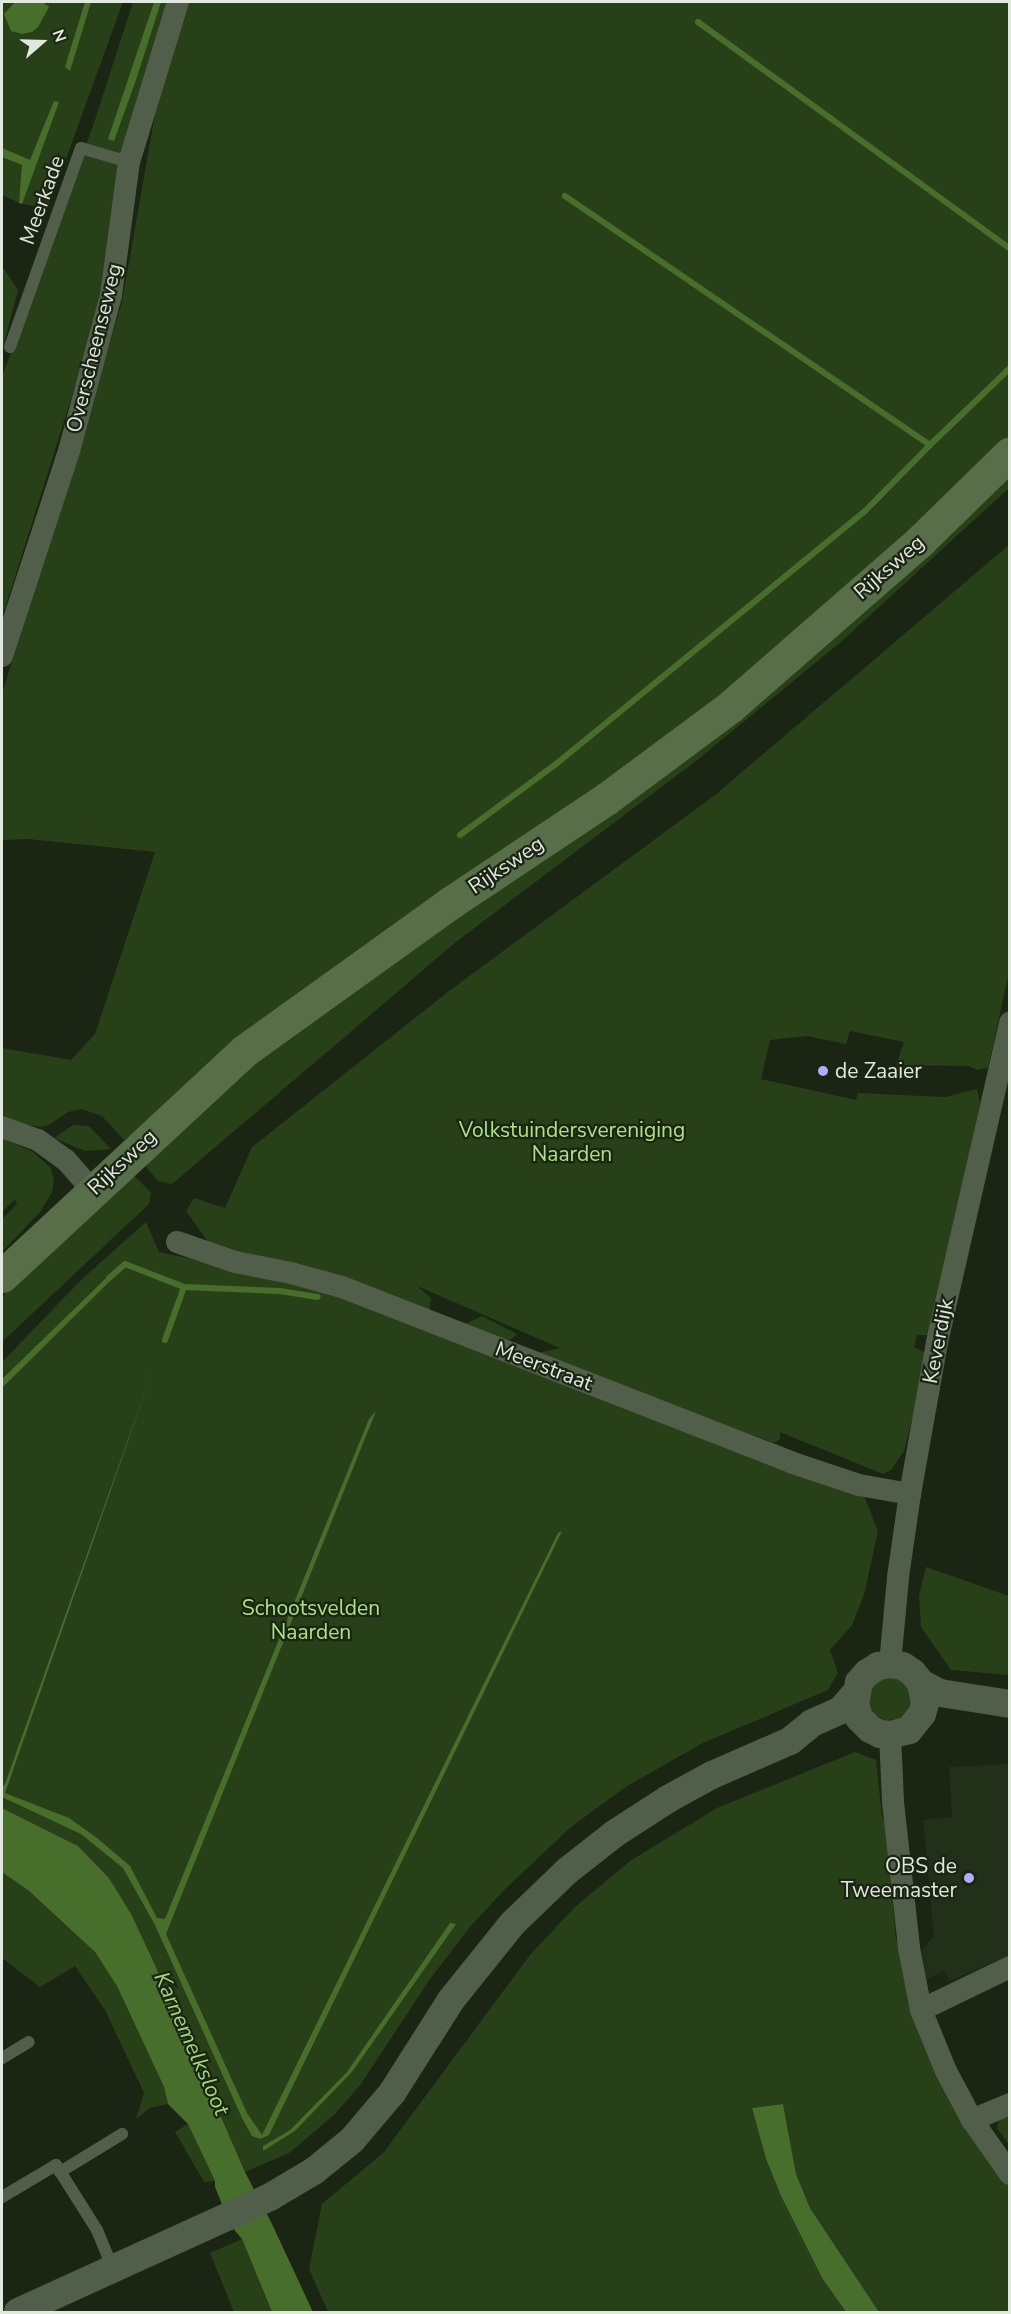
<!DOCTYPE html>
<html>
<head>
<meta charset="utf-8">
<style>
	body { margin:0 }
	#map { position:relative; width:1011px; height:2314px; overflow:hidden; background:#1a2514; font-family:"Nunito Sans",sans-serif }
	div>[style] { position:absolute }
	.built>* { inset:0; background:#223019 }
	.green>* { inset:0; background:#284017 }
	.water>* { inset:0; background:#476e2b }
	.stream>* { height:6px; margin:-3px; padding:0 3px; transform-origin:3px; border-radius:3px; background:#476e2b }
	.service>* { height:12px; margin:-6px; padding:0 6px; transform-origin:6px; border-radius:6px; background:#515e4a }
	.minor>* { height:22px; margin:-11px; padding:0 11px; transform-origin:11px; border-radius:11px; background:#515e4a }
	.tertiary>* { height:28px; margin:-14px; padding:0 14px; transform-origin:14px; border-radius:14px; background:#515e4a }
	.secondary>* { height:33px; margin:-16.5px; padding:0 16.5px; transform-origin:16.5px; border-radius:16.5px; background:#576e49 }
	.dots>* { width:16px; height:16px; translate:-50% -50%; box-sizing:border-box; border:3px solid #1a2514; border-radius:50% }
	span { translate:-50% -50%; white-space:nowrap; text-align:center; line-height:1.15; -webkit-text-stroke:4.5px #1a2514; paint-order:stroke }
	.street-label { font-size:21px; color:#e1e8dd }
	.poi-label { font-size:21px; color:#e1e8dd }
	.left { translate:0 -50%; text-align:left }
	.right { translate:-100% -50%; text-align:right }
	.park-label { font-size:21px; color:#a9e385 }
	.water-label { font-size:22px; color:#9fd87c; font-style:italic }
	.frame { position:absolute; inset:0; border:3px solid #e1e8dd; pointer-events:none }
	.north { position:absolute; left:12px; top:12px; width:60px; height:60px; -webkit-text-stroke:4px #1a2514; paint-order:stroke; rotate:70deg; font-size:16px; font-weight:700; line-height:24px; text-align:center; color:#e1e8dd }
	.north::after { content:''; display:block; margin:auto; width:21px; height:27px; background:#e1e8dd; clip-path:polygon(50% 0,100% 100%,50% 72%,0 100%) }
</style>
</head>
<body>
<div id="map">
	<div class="built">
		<div style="clip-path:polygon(1009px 1764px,1009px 1955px,950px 1981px,944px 1971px,926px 1980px,922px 1950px,934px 1936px,923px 1820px,952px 1817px,949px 1767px)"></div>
	</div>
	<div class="green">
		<div style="clip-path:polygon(2px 2px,123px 2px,48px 208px,22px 204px,25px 195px,20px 193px,19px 203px,2px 195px)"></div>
		<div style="clip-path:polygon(133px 2px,154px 2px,117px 115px,159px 2px,171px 2px,105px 291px,2px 618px,2px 377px,95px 120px)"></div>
		<div style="clip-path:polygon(189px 2px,1009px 2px,1009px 436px,937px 508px,814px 618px,655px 748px,124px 1140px,102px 1116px,82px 1109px,68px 1112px,49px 1125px,40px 1127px,2px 1120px,2px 1048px,71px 1060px,95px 1034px,155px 852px,28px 839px,2px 840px,2px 694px,122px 302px,157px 103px)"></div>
		<div style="clip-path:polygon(2px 266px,18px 290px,2px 351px)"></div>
		<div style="clip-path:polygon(1009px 468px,1009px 488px,842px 641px,696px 761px,456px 942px,172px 1184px,158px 1181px,143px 1163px,212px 1093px,355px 986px)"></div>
		<div style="clip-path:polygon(1009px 545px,1010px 968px,988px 1068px,977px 1070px,969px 1066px,896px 1065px,904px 1042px,850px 1031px,846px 1044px,807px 1036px,770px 1040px,761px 1079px,856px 1100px,858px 1093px,945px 1097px,977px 1089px,980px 1103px,930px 1335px,917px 1335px,914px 1347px,926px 1353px,913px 1416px,904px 1451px,891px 1470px,883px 1474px,780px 1432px,780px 1439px,774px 1443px,534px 1354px,560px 1348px,417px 1286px,431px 1298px,429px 1314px,211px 1246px,186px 1211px,194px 1198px,225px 1208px,252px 1147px,449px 991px,715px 795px)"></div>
		<div style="clip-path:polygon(73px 1125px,89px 1126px,111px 1149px,85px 1151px,54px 1138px)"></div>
		<div style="clip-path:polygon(2px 1138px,33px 1152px,50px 1167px,54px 1179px,52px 1192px,41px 1211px,2px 1252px,2px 1219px,17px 1204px,15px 1199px,2px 1212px)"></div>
		<div style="clip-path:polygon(132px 1173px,151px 1193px,149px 1204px,2px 1342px,2px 1297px,59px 1238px)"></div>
		<div style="clip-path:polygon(evenodd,146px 1222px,159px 1252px,308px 1284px,463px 1325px,482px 1316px,517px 1334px,497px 1351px,862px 1491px,878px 1531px,864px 1595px,852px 1625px,830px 1650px,838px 1673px,828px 1690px,703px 1743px,627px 1786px,571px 1827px,504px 1890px,470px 1927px,430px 1979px,361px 2084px,335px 2114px,289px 2153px,245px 2172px,155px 1965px,109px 1878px,78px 1846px,2px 1808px,2px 1388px,106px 1278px,2px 1379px,2px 1362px,82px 1279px,146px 1222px,455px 1924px,352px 2072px,295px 2131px,264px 2150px,263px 2146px,290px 2130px,347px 2072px,455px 1924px)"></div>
		<div style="clip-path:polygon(926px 1567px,1009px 1596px,1009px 1675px,951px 1670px,921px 1627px,919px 1596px)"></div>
		<div style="clip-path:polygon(894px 1676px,908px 1684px,911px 1706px,901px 1718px,886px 1721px,872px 1713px,868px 1706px,872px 1683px)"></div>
		<div style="clip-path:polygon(855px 1752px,876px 1760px,882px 1816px,886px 1829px,896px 1940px,903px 1948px,923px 2034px,1009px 2181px,1009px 2312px,879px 2312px,810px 2208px,796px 2174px,783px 2104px,752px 2108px,766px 2159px,781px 2196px,822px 2278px,846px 2312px,328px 2312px,309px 2269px,322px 2204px,384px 2152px,530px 1955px,574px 1908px,630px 1861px,717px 1808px)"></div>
		<div style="clip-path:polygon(2px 1872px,29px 1891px,95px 1952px,117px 1986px,164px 2087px,168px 2104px,150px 2108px,136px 2119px,144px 2093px,105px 2010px,75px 1966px,40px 1987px,2px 1958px)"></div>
		<div style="clip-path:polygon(1009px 2116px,1009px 2145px,997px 2128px,999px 2120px)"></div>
		<div style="clip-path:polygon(188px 2124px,215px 2181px,204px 2182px,175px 2132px)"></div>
		<div style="clip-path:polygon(242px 2239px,272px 2312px,234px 2312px,210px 2253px)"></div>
	</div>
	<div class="water">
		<div style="clip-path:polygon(15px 2px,43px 2px,49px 7px,38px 27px,32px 32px,22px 34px,11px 31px,4px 14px)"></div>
		<div style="clip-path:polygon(85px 2px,91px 2px,70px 71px,65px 67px)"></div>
		<div style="clip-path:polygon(154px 2px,161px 2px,136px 80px,114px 141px,108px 139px)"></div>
		<div style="clip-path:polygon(54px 101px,59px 102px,22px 204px,19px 203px,22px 165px,2px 157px,2px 148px,30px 160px)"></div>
		<div style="clip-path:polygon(106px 1278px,112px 1279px,2px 1388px,2px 1379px)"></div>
		<div style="clip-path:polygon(155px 1364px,5px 1793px,69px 1818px,97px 1838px,130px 1866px,157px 1918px,165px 1919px,369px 1419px,376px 1411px,166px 1934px,247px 2113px,262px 2135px,558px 1533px,562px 1531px,269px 2135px,260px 2139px,252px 2136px,242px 2118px,155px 1925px,123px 1868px,81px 1834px,2px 1797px,2px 1787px,5px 1784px)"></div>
		<div style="clip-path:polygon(2px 1808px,78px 1846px,109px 1878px,131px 1914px,155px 1965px,245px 2172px,272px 2224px,313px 2312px,272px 2312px,242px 2239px,231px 2226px,215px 2187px,215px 2181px,188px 2124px,168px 2104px,164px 2087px,117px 1986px,95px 1952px,29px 1891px,2px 1872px)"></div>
		<div style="clip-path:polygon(450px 1923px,456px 1924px,352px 2072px,295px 2131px,263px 2151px,263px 2146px,290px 2130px,347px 2072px)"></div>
		<div style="clip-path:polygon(783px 2104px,796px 2174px,810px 2208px,879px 2312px,846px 2312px,822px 2278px,781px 2196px,766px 2159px,752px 2108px)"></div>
	</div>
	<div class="stream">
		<div style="left:698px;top:22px;width:386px;rotate:36deg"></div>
		<div style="left:930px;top:445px;width:111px;rotate:-43.9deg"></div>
		<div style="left:460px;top:835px;width:119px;rotate:-36.5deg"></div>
		<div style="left:556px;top:764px;width:398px;rotate:-39.3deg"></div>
		<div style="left:864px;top:512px;width:94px;rotate:-45.4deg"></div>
		<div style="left:930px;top:445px;width:442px;rotate:-145.7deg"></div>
		<div style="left:109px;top:1278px;width:21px;rotate:-41deg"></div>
		<div style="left:125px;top:1264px;width:63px;rotate:21.3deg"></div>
		<div style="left:184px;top:1287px;width:96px;rotate:2.4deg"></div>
		<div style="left:280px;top:1291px;width:38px;rotate:9deg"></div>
		<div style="left:165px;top:1340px;width:56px;rotate:-70.3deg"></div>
	</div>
	<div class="service">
		<div style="left:10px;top:347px;width:211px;rotate:-70.4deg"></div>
		<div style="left:81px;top:148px;width:50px;rotate:16.3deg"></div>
		<div style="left:2px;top:2058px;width:31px;rotate:-31deg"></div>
		<div style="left:60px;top:2172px;width:73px;rotate:-31.5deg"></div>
		<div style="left:2px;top:2197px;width:63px;rotate:-30.7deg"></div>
		<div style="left:56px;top:2165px;width:77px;rotate:57.8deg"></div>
		<div style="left:97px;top:2230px;width:42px;rotate:67.7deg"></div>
	</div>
	<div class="minor">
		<div style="left:2px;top:656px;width:216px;rotate:-71.9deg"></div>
		<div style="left:69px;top:451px;width:162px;rotate:-74.9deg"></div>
		<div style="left:111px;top:295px;width:134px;rotate:-82.3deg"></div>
		<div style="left:129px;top:162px;width:167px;rotate:-73deg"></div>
		<div style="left:2px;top:1127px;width:38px;rotate:20deg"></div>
		<div style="left:38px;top:1140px;width:34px;rotate:36deg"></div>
		<div style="left:66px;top:1160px;width:40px;rotate:49deg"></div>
		<div style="left:177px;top:1242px;width:61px;rotate:19deg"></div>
		<div style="left:235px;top:1262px;width:57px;rotate:11.1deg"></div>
		<div style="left:291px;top:1273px;width:53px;rotate:15.4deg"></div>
		<div style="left:342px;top:1287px;width:484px;rotate:21.3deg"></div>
		<div style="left:793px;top:1463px;width:70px;rotate:18.4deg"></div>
		<div style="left:859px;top:1485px;width:52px;rotate:10deg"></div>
		<div style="left:890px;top:1664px;width:87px;rotate:-84.7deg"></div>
		<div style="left:898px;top:1577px;width:84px;rotate:-81.8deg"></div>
		<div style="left:910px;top:1494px;width:154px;rotate:-79.9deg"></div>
		<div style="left:937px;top:1342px;width:328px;rotate:-77.1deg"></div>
		<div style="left:890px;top:1735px;width:67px;rotate:87.4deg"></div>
		<div style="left:893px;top:1802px;width:147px;rotate:83.7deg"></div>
		<div style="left:909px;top:1948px;width:63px;rotate:79deg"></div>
		<div style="left:921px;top:2010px;width:66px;rotate:67.7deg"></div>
		<div style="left:946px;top:2071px;width:55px;rotate:62deg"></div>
		<div style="left:972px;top:2120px;width:66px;rotate:54.9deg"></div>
		<div style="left:921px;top:2010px;width:99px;rotate:-25.8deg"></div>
		<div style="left:972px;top:2120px;width:41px;rotate:-22.8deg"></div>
	</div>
	<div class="tertiary">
		<div style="left:921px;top:1683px;width:21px;rotate:79deg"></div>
		<div style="left:925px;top:1704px;width:10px;rotate:107deg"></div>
		<div style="left:922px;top:1714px;width:21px;rotate:129deg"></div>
		<div style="left:909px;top:1730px;width:20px;rotate:165deg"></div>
		<div style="left:890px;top:1735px;width:10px;rotate:-174deg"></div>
		<div style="left:880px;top:1734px;width:11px;rotate:-153deg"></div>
		<div style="left:870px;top:1729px;width:16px;rotate:-135deg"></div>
		<div style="left:859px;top:1718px;width:16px;rotate:-105deg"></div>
		<div style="left:855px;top:1703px;width:21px;rotate:-79deg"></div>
		<div style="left:859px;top:1682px;width:12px;rotate:-48deg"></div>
		<div style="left:867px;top:1673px;width:13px;rotate:-32deg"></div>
		<div style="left:878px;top:1666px;width:12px;rotate:-9deg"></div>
		<div style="left:890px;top:1664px;width:13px;rotate:9deg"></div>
		<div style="left:903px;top:1666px;width:12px;rotate:35deg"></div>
		<div style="left:913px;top:1673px;width:13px;rotate:51deg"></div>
		<div style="left:921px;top:1683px;width:21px;rotate:28deg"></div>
		<div style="left:940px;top:1693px;width:71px;rotate:8.9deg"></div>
		<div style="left:18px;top:2312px;width:277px;rotate:-24.5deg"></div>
		<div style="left:270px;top:2197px;width:51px;rotate:-30.6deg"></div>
		<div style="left:314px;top:2171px;width:49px;rotate:-39.2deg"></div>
		<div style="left:352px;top:2140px;width:62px;rotate:-49.6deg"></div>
		<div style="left:392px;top:2093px;width:110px;rotate:-57.6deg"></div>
		<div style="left:451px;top:2000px;width:99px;rotate:-51.2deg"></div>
		<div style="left:513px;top:1923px;width:75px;rotate:-43.9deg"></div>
		<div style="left:567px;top:1871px;width:60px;rotate:-38.2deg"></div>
		<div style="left:614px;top:1834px;width:64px;rotate:-32.9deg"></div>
		<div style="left:668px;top:1799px;width:50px;rotate:-28.6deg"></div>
		<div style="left:712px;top:1775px;width:85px;rotate:-23.6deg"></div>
		<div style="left:790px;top:1741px;width:28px;rotate:-39deg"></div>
		<div style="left:812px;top:1723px;width:32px;rotate:-24deg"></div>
		<div style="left:841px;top:1710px;width:21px;rotate:-49deg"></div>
	</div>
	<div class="secondary">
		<div style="left:2px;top:1276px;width:330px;rotate:-42.9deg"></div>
		<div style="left:244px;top:1051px;width:254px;rotate:-35.7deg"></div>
		<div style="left:450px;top:903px;width:187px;rotate:-33.7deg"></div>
		<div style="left:606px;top:799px;width:156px;rotate:-36.6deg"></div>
		<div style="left:731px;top:706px;width:252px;rotate:-41.1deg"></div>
		<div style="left:921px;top:540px;width:124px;rotate:-44.3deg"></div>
	</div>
	<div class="dots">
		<div style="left:823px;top:1071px;background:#afaefa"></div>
		<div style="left:969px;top:1878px;background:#afaefa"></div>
	</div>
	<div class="street-label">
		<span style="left:42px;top:200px;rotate:-70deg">Meerkade</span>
		<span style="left:94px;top:348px;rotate:-76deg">Overscheenseweg</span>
		<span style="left:889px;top:567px;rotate:-41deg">Rijksweg</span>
		<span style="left:506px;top:865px;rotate:-34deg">Rijksweg</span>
		<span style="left:122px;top:1162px;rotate:-43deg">Rijksweg</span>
		<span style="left:938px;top:1341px;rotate:-79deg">Keverdijk</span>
		<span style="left:544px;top:1366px;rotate:21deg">Meerstraat</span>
	</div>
	<div class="poi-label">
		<span class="left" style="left:835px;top:1071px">de Zaaier</span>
		<span class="right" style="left:957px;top:1878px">OBS de<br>Tweemaster</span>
	</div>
	<div class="park-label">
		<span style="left:572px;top:1142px">Volkstuindersvereniging<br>Naarden</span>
		<span style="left:311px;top:1620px">Schootsvelden<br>Naarden</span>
	</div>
	<div class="water-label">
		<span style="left:191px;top:2044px;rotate:66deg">Karnemelksloot</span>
	</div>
	<div class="frame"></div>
	<div class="north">N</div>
</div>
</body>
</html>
